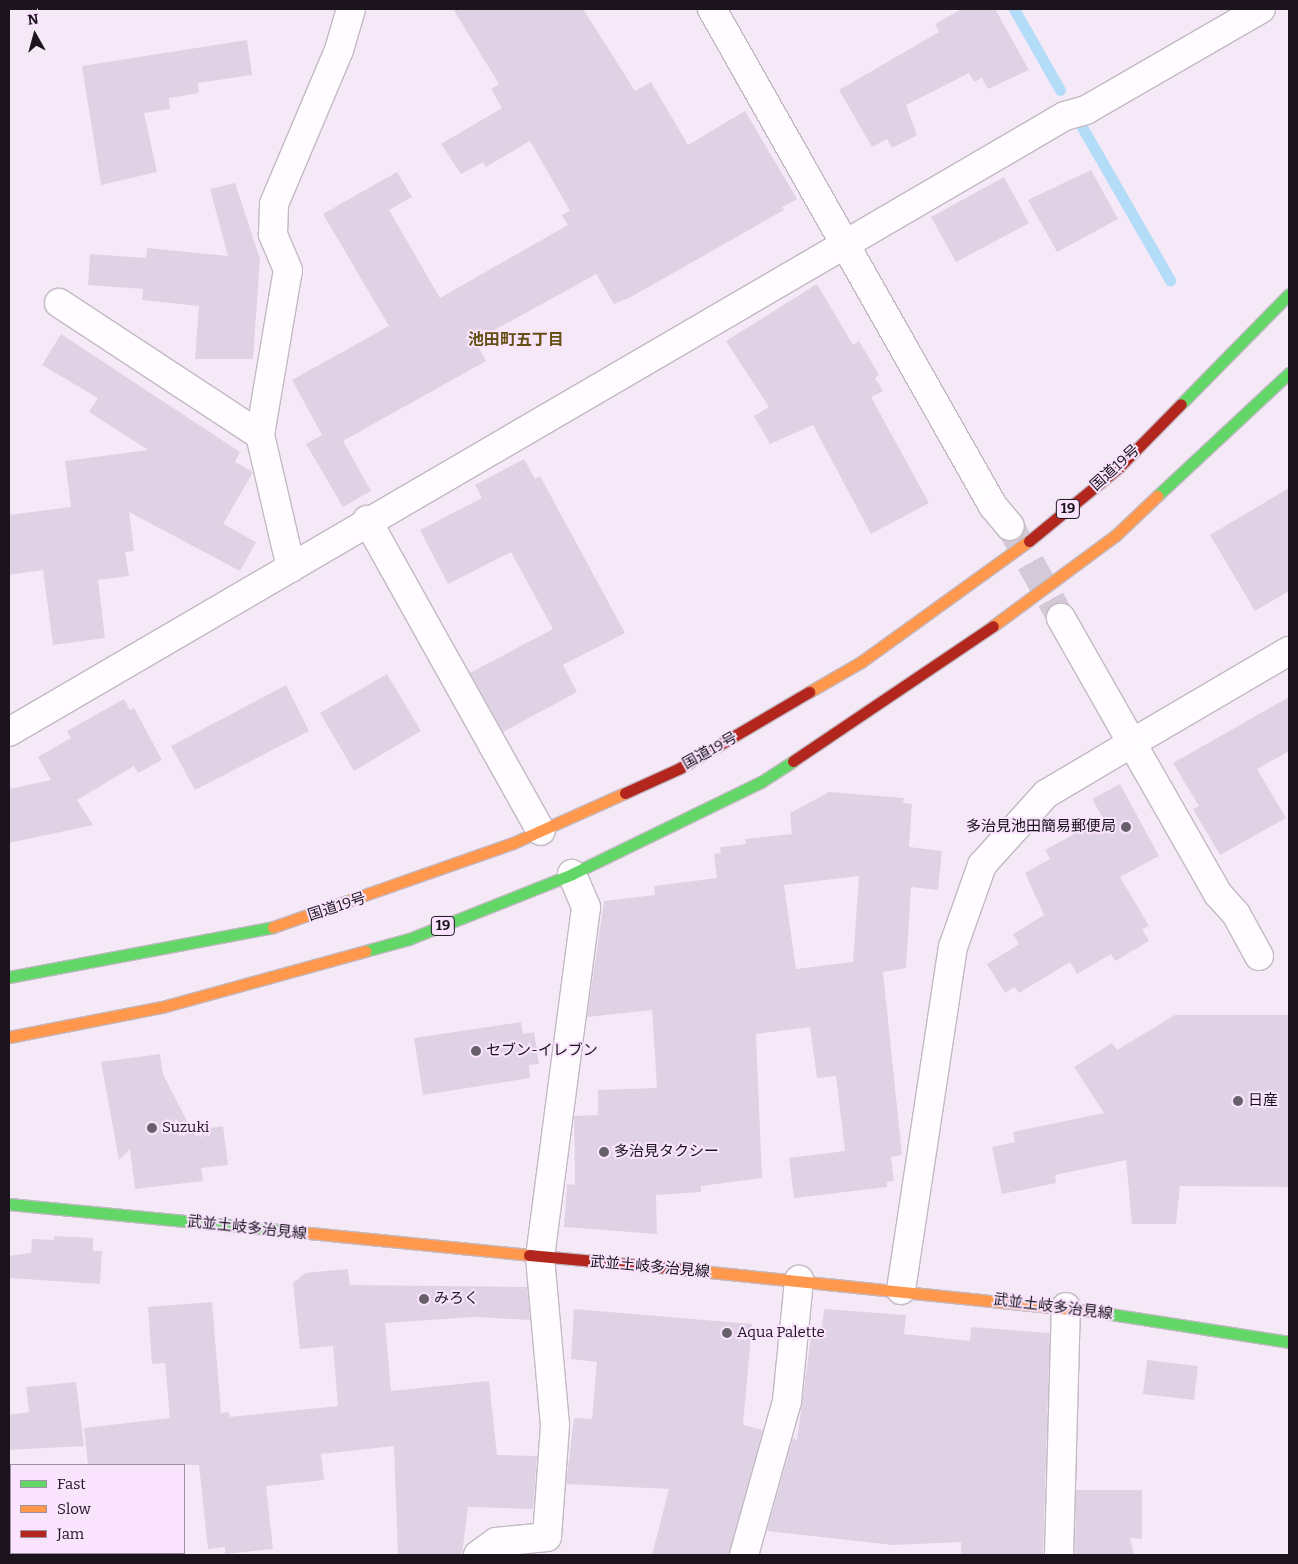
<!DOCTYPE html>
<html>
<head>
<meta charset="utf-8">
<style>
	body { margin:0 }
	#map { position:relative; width:1298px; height:1564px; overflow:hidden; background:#f5e9f7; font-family:Bitter,"Noto Sans JP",serif }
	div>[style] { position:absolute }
	.stream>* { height:11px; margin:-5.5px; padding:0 5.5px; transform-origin:5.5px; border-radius:5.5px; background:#b2dcf8 }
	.building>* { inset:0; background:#e0d2e5 }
	.street-tunnel>* { height:28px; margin-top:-14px; transform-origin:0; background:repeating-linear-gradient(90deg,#d4c9d6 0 28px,transparent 0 42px) }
	.roads { filter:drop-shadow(1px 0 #c2b9c3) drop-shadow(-1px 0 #c2b9c3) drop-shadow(0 1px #c2b9c3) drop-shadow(0 -1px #c2b9c3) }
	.street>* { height:28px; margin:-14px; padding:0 14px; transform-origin:14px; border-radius:14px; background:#fefcfe }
	.fast>* { height:11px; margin:-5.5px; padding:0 5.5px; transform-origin:5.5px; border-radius:5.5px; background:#63d668 }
	.slow>* { height:11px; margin:-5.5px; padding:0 5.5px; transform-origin:5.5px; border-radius:5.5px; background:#ff974d }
	.jam>* { height:11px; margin:-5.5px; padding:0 5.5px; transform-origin:5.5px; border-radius:5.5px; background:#b3261e }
	.dots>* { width:14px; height:14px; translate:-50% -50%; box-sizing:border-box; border:2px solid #f9e3fd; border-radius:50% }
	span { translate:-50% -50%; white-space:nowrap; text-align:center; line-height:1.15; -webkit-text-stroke:4px #f9e3fd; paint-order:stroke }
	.shield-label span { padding:1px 4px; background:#f9e3fd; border:1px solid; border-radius:4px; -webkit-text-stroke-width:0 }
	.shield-label { font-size:14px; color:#1b141d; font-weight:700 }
	.street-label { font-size:15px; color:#1b141d }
	.poi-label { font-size:15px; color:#1b141d }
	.right { translate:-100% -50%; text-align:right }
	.left { translate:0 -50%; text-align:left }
	.neighbourhood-label { font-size:16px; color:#655014; font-weight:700 }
	.frame { position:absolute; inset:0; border:10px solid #1b141d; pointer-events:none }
	.legend { position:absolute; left:10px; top:1464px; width:175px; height:90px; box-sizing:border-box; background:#f9e3fd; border:1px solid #a090a3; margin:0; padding:6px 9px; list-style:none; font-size:15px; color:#1b141d }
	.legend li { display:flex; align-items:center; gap:10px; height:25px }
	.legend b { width:25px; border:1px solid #a090a3 }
	.north { position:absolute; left:10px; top:10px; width:50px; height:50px; -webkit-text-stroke:4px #f9e3fd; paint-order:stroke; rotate:353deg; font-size:14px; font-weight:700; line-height:20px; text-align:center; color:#1b141d }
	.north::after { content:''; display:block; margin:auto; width:18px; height:22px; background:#1b141d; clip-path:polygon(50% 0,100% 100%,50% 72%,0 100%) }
</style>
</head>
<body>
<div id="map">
	<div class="stream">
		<div style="left:1014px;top:9px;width:93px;rotate:60.4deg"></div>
		<div style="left:1082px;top:127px;width:177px;rotate:60.1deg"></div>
	</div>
	<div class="building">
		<div style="clip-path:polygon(453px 9px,583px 9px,635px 91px,651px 82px,688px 145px,745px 111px,797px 199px,782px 207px,784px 210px,631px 297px,614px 304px,596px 274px,475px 341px,486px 361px,343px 441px,371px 491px,343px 507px,306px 444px,322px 435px,292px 380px,389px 326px,323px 214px,397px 172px,412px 197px,389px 210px,440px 298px,568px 225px,562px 215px,570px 211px,530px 141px,486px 167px,483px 162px,461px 174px,441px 144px,502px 108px,491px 89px,499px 84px)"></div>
		<div style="clip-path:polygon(962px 9px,995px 9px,1029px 70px,988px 89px,982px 78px,974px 82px,969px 73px,906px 105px,917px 135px,892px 148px,887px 139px,872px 147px,839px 90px,939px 32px,935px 24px)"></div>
		<div style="clip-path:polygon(247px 40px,252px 75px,198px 83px,199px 93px,169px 98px,170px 109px,144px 113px,157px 172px,101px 185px,82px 66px)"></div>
		<div style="clip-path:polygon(1091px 170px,1118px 219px,1057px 252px,1028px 200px)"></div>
		<div style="clip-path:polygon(1004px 177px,1029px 223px,956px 262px,931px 217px)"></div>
		<div style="clip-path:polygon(235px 183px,260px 259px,253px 359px,195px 359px,199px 306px,142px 300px,143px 289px,88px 285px,90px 254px,146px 258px,147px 248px,228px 256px,210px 189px)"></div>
		<div style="clip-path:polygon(817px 284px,853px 345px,859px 341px,879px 375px,875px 378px,883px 391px,871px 397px,929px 503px,871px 534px,813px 425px,770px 444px,754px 416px,769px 407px,726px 341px)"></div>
		<div style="clip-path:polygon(61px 334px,240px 452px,235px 462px,253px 472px,223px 524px,256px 542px,240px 571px,129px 512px,134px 551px,125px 552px,129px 576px,98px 580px,105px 638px,53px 645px,43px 570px,9px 575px,9px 515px,71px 507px,65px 461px,148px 450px,89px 412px,98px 398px,42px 365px)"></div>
		<div style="clip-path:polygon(524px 459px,535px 479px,540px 476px,625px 633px,563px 665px,577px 692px,503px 732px,470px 673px,553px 629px,511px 552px,448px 584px,420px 530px,482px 498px,475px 485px)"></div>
		<div style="clip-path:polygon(1289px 488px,1289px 591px,1255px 611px,1210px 535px)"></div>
		<div style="clip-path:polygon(387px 674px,421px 731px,354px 771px,320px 713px)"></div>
		<div style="clip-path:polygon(286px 685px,309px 731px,195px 790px,171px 746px)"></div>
		<div style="clip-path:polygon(1289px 697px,1289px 751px,1257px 769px,1286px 818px,1220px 855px,1193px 809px,1199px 806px,1173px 763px)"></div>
		<div style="clip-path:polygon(124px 699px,130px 710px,134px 708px,162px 760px,138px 773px,134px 766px,77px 800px,93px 825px,9px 843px,9px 789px,51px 780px,38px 757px,71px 738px,67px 731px)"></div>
		<div style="clip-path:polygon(1120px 784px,1159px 856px,1120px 877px,1149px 926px,1142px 929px,1149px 941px,1115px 961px,1111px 954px,1077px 974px,1070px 962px,1019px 993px,1014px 987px,1005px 993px,987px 964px,1019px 944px,1013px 934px,1044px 915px,1025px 873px,1050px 859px,1045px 850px,1103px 818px,1092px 799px)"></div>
		<div style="clip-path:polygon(evenodd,829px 792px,904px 798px,903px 803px,912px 804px,909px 847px,942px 851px,938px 890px,911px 887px,906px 968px,883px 972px,902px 1155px,891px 1157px,894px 1181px,887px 1182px,887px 1187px,794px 1198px,789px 1158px,845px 1151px,836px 1076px,817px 1078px,810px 1027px,756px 1034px,762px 1178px,701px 1186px,701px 1192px,656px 1195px,657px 1234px,564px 1227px,567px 1184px,575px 1185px,574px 1116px,598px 1115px,598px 1090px,657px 1088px,652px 1010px,587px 1017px,604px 901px,655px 895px,654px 886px,717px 878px,714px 854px,721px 853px,720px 847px,746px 844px,745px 839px,792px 834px,790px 813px,829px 792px,859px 876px,853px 962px,796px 969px,784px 885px,859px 876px)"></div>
		<div style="clip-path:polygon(1175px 1015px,1289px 1015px,1289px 1187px,1180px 1186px,1176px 1224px,1132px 1224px,1126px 1160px,1055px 1175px,1056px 1183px,1002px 1194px,992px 1147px,1015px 1142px,1013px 1132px,1104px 1113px,1074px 1067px,1112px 1043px,1117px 1050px)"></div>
		<div style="clip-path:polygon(521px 1022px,523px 1034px,534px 1032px,539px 1064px,529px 1065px,530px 1078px,423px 1095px,414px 1038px)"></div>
		<div style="clip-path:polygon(160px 1054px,163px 1074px,192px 1131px,223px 1126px,228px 1165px,201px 1168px,203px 1181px,135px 1189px,130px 1149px,119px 1160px,101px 1062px)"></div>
		<div style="clip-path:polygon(54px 1236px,93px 1238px,93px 1251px,102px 1251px,100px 1284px,9px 1278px,9px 1256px,31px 1253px,32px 1239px,54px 1240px)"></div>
		<div style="clip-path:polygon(348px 1269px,350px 1285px,527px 1287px,530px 1320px,475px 1317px,385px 1323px,391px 1391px,489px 1381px,497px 1455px,537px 1456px,533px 1509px,468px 1507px,462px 1555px,398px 1555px,394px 1446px,321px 1454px,324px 1480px,266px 1486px,273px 1549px,225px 1554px,225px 1547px,208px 1549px,199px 1465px,88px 1465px,84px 1428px,170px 1418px,165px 1363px,152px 1364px,148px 1307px,212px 1302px,221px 1413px,229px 1412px,230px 1417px,338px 1406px,333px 1346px,300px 1349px,293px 1283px,305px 1273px)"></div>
		<div style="clip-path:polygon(574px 1309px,752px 1324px,743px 1425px,763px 1430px,729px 1555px,652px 1555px,669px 1489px,566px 1484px,574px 1418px,592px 1419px,597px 1362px,571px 1359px)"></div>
		<div style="clip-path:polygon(824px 1309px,906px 1315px,904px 1334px,970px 1341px,971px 1327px,1050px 1333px,1043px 1555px,961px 1555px,961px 1542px,893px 1545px,767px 1531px,793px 1438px,797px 1440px,812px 1329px,822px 1328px)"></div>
		<div style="clip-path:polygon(1147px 1360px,1198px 1366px,1194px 1400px,1143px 1394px)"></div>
		<div style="clip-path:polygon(76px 1382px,84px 1446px,9px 1450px,9px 1415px,29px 1412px,26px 1387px)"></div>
		<div style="clip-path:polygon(1076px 1490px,1142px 1490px,1142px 1539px,1130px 1538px,1134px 1555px,1075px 1555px)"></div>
	</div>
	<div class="street-tunnel">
		<div style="left:1010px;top:526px;width:105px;rotate:61deg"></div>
	</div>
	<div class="roads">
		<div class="street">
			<div style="left:712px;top:9px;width:571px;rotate:60.52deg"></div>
			<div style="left:993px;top:506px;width:26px;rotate:50deg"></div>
			<div style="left:59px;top:303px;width:240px;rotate:33.3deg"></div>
			<div style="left:367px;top:520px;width:356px;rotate:60.8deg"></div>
			<div style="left:291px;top:568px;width:137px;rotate:-103.1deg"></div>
			<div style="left:260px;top:435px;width:167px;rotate:-80.4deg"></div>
			<div style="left:288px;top:270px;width:39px;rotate:-113deg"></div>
			<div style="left:273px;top:234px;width:30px;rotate:-88deg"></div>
			<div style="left:274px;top:204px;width:167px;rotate:-67.1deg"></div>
			<div style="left:339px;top:50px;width:43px;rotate:-73.7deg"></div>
			<div style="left:9px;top:732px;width:1223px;rotate:-30.26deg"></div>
			<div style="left:1065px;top:116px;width:22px;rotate:-16deg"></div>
			<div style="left:1086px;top:110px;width:202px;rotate:-30deg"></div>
			<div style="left:1259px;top:956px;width:48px;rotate:-118.7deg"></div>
			<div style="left:1236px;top:914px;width:27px;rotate:-132deg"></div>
			<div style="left:1218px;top:894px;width:174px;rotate:-119.7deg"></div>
			<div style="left:1132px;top:743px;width:182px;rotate:-30.4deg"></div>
			<div style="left:901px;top:1290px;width:347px;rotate:-81.4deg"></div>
			<div style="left:953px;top:947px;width:87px;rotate:-70.5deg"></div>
			<div style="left:982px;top:865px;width:96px;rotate:-48deg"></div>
			<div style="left:1046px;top:794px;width:100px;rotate:-30.7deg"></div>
			<div style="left:1132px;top:743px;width:144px;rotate:-119.6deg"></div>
			<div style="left:478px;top:1555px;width:22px;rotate:-36deg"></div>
			<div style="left:496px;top:1542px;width:51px;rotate:-5.6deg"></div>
			<div style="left:547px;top:1537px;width:112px;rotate:-85.9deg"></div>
			<div style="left:555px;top:1425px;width:169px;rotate:-95.1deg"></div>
			<div style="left:540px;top:1257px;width:353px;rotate:-82.5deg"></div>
			<div style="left:586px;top:907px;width:36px;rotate:-113deg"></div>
			<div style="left:744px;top:1555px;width:160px;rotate:-74.4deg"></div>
			<div style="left:787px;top:1401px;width:122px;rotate:-84.3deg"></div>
			<div style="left:1059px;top:1555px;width:248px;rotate:-88.4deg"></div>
		</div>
		<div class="fast">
			<div style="left:1181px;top:404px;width:154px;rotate:-45.5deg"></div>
			<div style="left:1157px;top:496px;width:180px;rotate:-43deg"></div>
			<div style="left:365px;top:951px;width:46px;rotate:-15.3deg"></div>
			<div style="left:409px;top:939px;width:175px;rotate:-21.7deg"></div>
			<div style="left:572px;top:874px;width:210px;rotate:-26deg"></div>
			<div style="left:761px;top:782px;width:38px;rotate:-33deg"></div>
			<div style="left:9px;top:977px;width:269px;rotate:-10.7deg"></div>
			<div style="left:9px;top:1204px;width:302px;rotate:5.5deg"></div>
			<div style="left:1091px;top:1311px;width:200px;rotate:8.9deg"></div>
		</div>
		<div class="slow">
			<div style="left:993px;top:626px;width:153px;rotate:-36.5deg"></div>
			<div style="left:1116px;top:535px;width:57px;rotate:-43.6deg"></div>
			<div style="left:809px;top:692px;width:60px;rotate:-30deg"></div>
			<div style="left:861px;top:662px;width:207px;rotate:-35.8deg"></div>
			<div style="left:273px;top:927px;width:254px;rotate:-19.3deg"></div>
			<div style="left:513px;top:843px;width:123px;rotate:-24.1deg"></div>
			<div style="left:9px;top:1037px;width:156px;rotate:-11.1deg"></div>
			<div style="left:162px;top:1007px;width:211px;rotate:-15.4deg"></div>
			<div style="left:310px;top:1233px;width:220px;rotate:5.7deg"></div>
			<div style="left:691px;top:1270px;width:402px;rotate:5.9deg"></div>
		</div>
		<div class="jam">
			<div style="left:1029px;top:541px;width:117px;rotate:-39.4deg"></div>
			<div style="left:1119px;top:467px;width:88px;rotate:-45.5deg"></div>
			<div style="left:793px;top:761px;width:241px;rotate:-34deg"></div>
			<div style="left:625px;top:793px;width:60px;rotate:-24.4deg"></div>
			<div style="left:680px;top:768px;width:150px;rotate:-30.5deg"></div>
			<div style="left:529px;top:1255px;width:163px;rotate:5.3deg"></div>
		</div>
	</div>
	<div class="dots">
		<div style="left:1126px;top:827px;background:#675f69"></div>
		<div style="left:476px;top:1051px;background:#675f69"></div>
		<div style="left:1238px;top:1101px;background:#675f69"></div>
		<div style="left:152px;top:1128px;background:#675f69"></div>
		<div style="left:604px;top:1152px;background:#675f69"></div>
		<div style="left:424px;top:1299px;background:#675f69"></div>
		<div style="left:727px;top:1333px;background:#675f69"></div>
	</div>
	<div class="shield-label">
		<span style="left:1068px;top:509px">19</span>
		<span style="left:443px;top:926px">19</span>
	</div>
	<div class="street-label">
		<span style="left:1115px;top:468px;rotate:-42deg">国道19号</span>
		<span style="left:710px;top:751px;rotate:-29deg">国道19号</span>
		<span style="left:337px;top:907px;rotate:-18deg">国道19号</span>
		<span style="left:247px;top:1228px;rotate:6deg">武並土岐多治見線</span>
		<span style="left:650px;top:1267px;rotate:5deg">武並土岐多治見線</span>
		<span style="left:1053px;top:1307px;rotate:7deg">武並土岐多治見線</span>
	</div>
	<div class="poi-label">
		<span class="right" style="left:1116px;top:827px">多治見池田簡易郵便局</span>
		<span class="left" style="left:486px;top:1051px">セブン-イレブン</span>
		<span class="left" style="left:1248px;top:1101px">日産</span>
		<span class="left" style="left:162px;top:1128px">Suzuki</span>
		<span class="left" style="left:614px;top:1152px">多治見タクシー</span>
		<span class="left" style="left:434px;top:1299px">みろく</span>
		<span class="left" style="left:737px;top:1333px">Aqua Palette</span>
	</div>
	<div class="neighbourhood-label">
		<span style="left:516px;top:340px">池田町五丁目</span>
	</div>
	<div class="frame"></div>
	<ul class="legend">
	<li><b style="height:6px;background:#63d668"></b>Fast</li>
	<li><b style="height:6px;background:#ff974d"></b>Slow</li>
	<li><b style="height:6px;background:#b3261e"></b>Jam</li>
	</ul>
	<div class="north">N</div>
</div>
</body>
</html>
